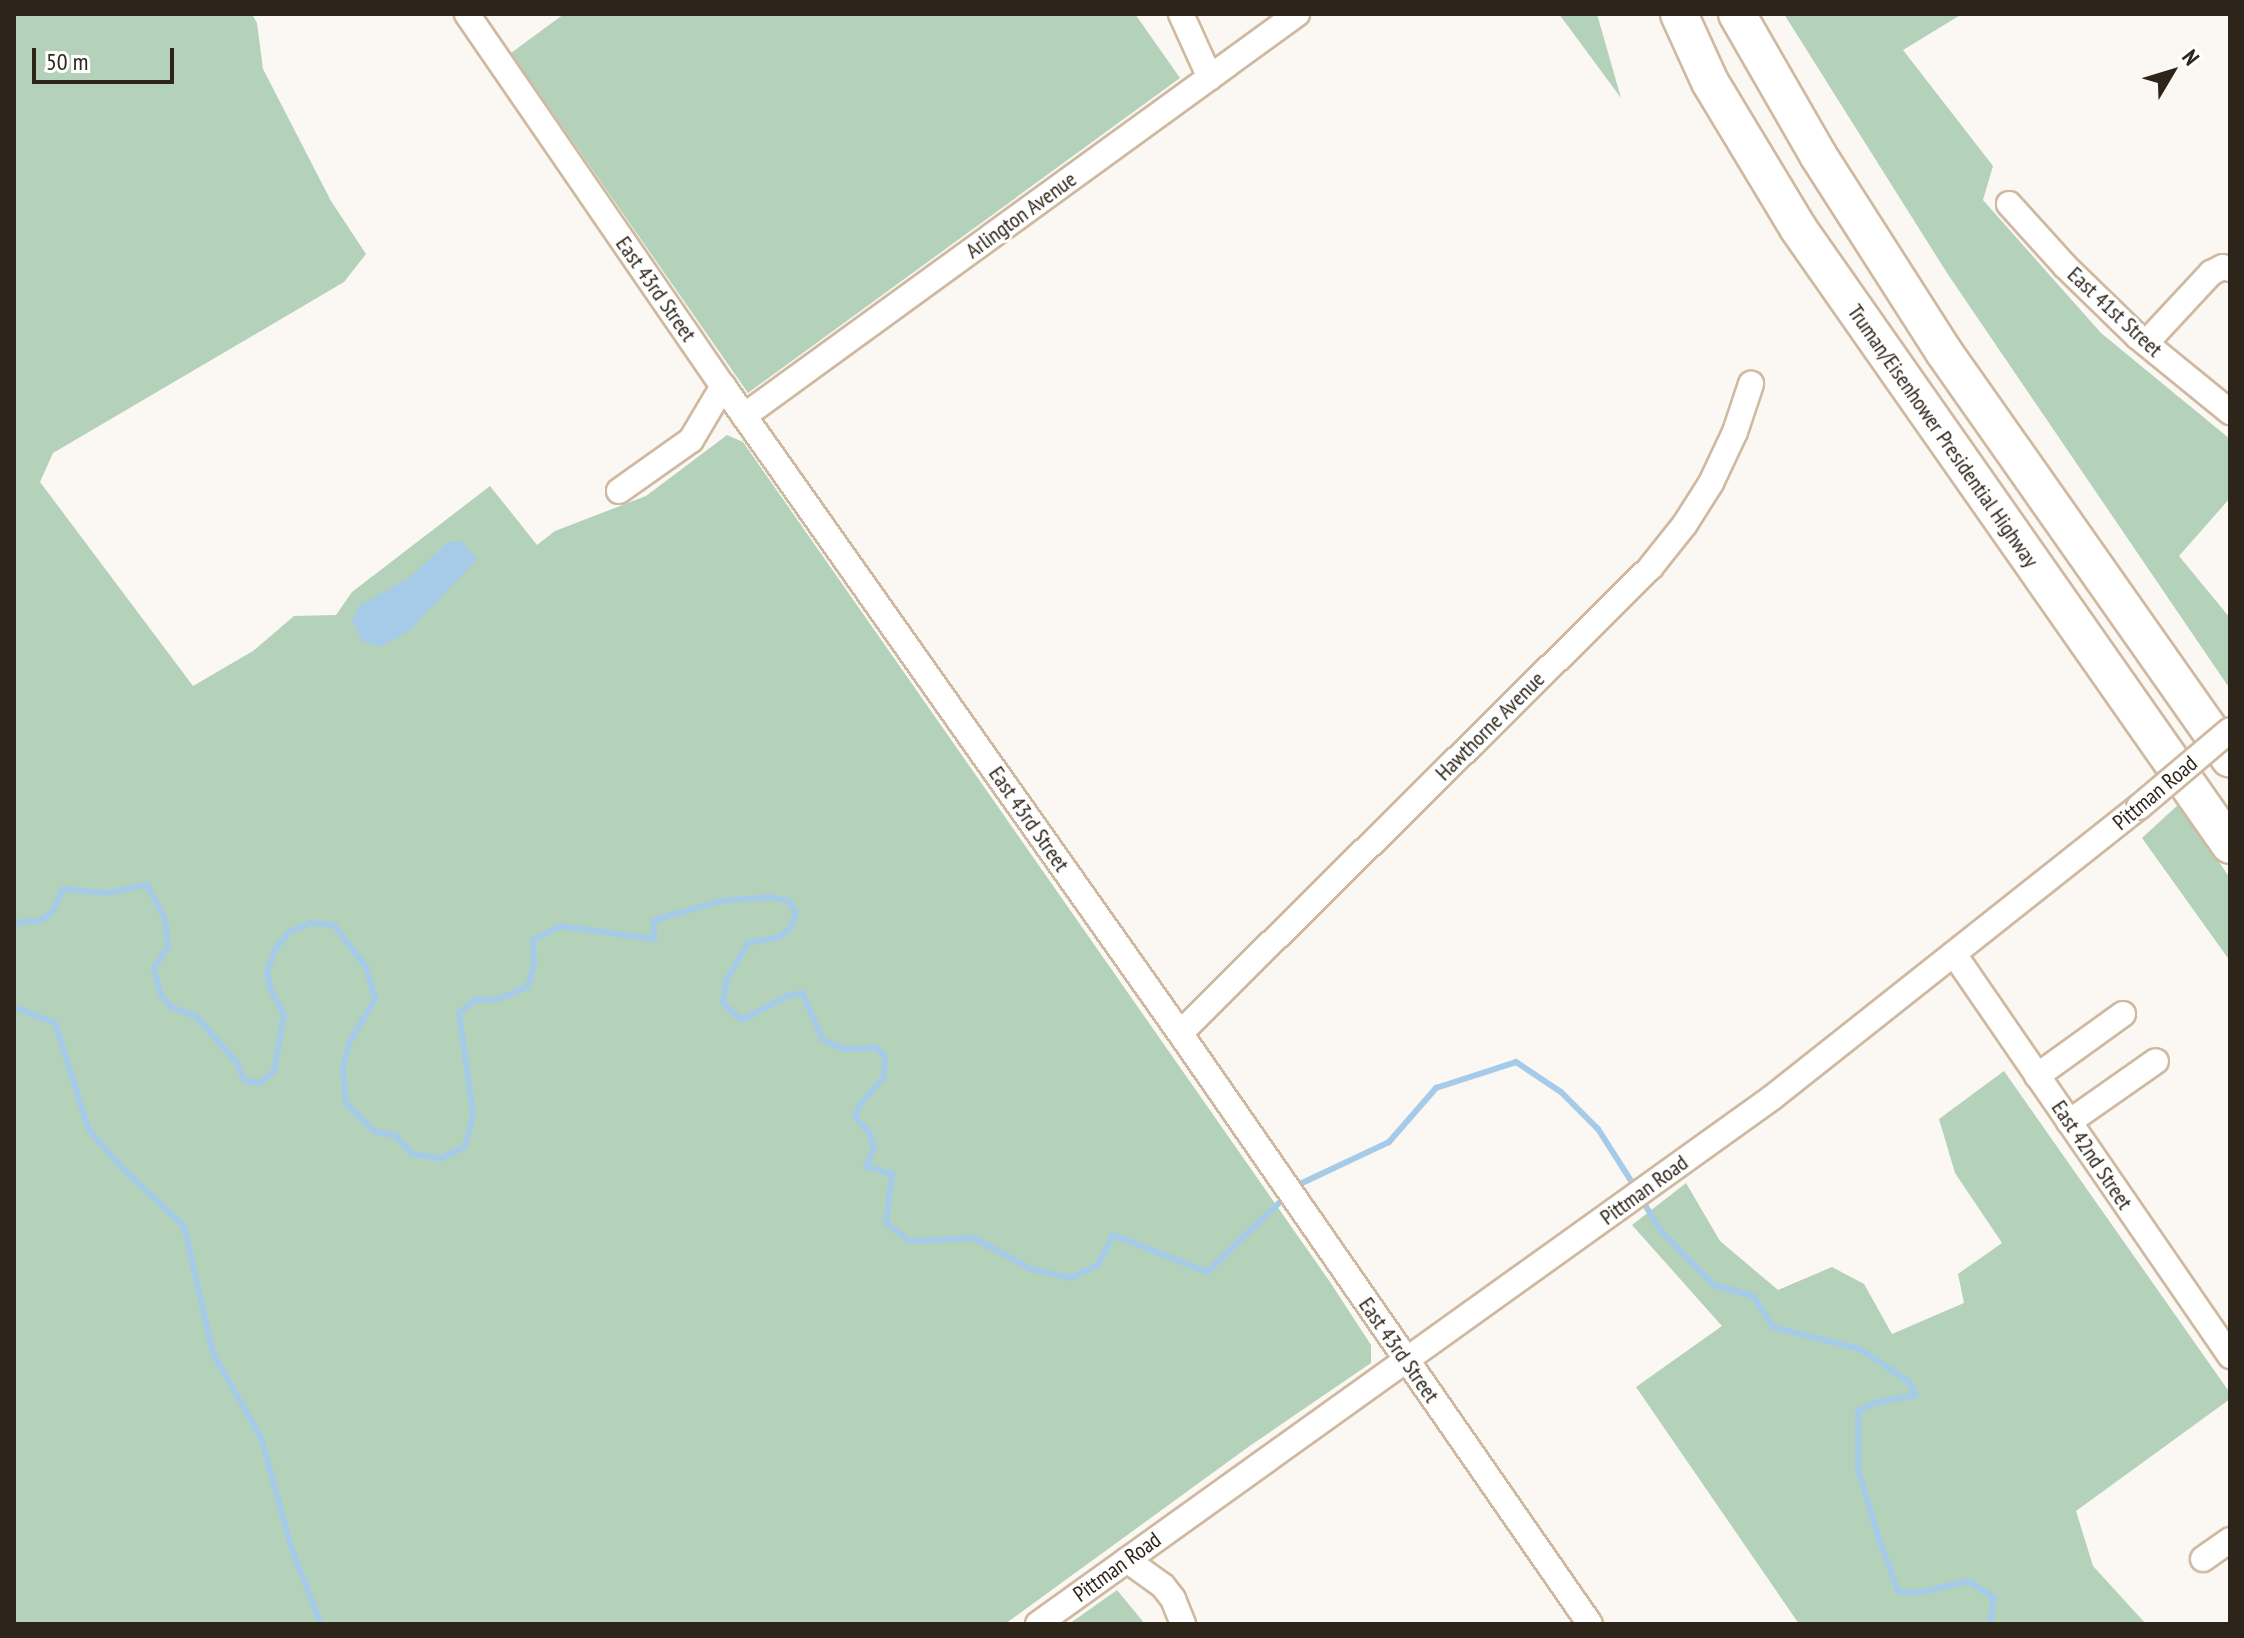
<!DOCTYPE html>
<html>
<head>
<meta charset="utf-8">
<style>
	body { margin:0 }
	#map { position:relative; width:2244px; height:1638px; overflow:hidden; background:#fbf7f2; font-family:"PT Sans Narrow",sans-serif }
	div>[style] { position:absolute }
	.green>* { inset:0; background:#b4d1ba }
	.water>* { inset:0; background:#a6cbe9 }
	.stream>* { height:6px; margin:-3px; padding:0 3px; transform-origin:3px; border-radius:3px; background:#a6cbe9 }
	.roads { filter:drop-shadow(2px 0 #cfb9a0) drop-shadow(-2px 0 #cfb9a0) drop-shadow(0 2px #cfb9a0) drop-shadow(0 -2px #cfb9a0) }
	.minor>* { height:24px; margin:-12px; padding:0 12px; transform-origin:12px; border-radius:12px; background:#fff }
	.highway>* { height:36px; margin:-18px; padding:0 18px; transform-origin:18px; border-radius:18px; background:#fff }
	.bridges { filter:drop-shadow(2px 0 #cfb9a0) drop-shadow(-2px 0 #cfb9a0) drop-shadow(0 2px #cfb9a0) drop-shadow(0 -2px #cfb9a0) }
	.minor-bridge>* { height:24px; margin:-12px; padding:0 12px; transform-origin:12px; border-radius:12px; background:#fff }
	span { translate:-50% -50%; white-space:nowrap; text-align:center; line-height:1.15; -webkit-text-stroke:6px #fff; paint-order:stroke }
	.street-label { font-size:22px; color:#2d241a }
	.frame { position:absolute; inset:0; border:16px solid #2d241a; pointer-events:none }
	.north { position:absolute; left:2132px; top:32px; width:80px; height:80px; -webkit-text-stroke:6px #fff; paint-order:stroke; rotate:52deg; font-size:22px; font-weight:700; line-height:32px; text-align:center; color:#2d241a }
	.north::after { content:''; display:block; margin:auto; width:28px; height:36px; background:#2d241a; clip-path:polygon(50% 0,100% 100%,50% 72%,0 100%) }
	.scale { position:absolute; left:32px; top:48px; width:142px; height:36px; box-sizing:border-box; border:4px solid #2d241a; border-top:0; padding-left:10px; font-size:24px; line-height:28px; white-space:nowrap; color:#2d241a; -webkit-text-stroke:6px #fff; paint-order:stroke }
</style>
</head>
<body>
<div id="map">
	<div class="green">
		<div style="clip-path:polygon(14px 14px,252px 14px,257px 23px,263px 69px,331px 201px,366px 254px,344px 282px,53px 453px,40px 482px,193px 686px,253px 651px,294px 616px,336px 615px,352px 592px,490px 486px,537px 545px,555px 531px,646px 496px,727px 435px,743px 442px,1330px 1282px,1371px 1345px,1371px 1363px,1251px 1445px,1005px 1624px,14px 1624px)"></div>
		<div style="clip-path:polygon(564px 14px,1135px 14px,1180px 78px,748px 393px,511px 53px)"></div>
		<div style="clip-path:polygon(1559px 14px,1597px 14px,1621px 98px)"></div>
		<div style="clip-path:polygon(1784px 14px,1962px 14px,1903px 50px,1993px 166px,1983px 200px,2101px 333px,2230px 439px,2230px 498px,2179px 556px,2230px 618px,2230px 689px,1947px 273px)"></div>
		<div style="clip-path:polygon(2179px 804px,2230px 878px,2230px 961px,2142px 838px)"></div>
		<div style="clip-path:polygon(2004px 1071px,2230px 1393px,2230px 1399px,2076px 1511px,2093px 1566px,2146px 1624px,1799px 1624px,1636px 1387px,1722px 1326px,1632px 1225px,1686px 1183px,1720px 1241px,1778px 1290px,1832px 1267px,1864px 1284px,1892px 1334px,1964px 1303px,1958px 1274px,2002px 1243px,1955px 1173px,1939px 1119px)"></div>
		<div style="clip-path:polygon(1117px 1590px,1145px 1624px,1069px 1624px)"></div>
	</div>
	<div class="water">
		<div style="clip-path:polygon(448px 542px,462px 542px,477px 559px,410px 630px,380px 647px,362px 641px,352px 620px,359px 606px,409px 578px)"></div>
	</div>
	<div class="stream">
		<div style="left:14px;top:923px;width:27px;rotate:-6deg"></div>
		<div style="left:41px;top:920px;width:15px;rotate:-37deg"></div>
		<div style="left:53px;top:911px;width:24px;rotate:-66deg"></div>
		<div style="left:63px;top:889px;width:45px;rotate:5.1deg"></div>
		<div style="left:108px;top:893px;width:40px;rotate:-12deg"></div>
		<div style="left:147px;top:885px;width:38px;rotate:62deg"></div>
		<div style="left:165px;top:919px;width:27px;rotate:84deg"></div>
		<div style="left:168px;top:946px;width:27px;rotate:121deg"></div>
		<div style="left:154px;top:969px;width:27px;rotate:75deg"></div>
		<div style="left:161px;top:995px;width:16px;rotate:50deg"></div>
		<div style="left:171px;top:1007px;width:28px;rotate:21deg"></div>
		<div style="left:197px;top:1017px;width:61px;rotate:49deg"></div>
		<div style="left:237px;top:1063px;width:18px;rotate:68deg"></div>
		<div style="left:244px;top:1080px;width:16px;rotate:11deg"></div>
		<div style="left:260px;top:1083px;width:18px;rotate:-41deg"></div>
		<div style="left:274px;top:1071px;width:57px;rotate:-79.9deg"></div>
		<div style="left:284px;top:1015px;width:30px;rotate:-117deg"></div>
		<div style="left:270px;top:988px;width:17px;rotate:-100deg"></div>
		<div style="left:267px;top:971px;width:25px;rotate:-69deg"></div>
		<div style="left:276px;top:948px;width:21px;rotate:-51deg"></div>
		<div style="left:289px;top:932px;width:23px;rotate:-23deg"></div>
		<div style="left:310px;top:923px;width:24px;rotate:5deg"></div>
		<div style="left:334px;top:925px;width:53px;rotate:52.7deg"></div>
		<div style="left:366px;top:967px;width:33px;rotate:74deg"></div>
		<div style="left:375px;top:999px;width:51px;rotate:120.6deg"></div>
		<div style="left:349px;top:1043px;width:27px;rotate:103deg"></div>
		<div style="left:343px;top:1069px;width:34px;rotate:85deg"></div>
		<div style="left:346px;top:1103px;width:40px;rotate:45deg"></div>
		<div style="left:374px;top:1131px;width:23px;rotate:13deg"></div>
		<div style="left:396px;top:1136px;width:24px;rotate:48deg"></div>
		<div style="left:412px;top:1154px;width:30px;rotate:8deg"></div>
		<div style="left:442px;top:1158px;width:25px;rotate:-26deg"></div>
		<div style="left:465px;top:1147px;width:34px;rotate:-76deg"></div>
		<div style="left:473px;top:1114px;width:102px;rotate:-97.9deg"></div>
		<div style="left:459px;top:1013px;width:21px;rotate:-39deg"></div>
		<div style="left:475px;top:1000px;width:23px;rotate:-2deg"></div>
		<div style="left:498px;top:999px;width:32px;rotate:-22deg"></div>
		<div style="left:528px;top:987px;width:23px;rotate:-75deg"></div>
		<div style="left:534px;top:965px;width:25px;rotate:-92deg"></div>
		<div style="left:533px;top:940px;width:30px;rotate:-27deg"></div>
		<div style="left:560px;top:926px;width:95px;rotate:7.9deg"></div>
		<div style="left:654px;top:939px;width:19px;rotate:-90deg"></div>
		<div style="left:654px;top:920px;width:70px;rotate:-15.8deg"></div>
		<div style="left:721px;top:901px;width:49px;rotate:-4.7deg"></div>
		<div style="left:770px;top:897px;width:19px;rotate:12deg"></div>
		<div style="left:789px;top:901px;width:13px;rotate:58deg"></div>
		<div style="left:796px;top:912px;width:16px;rotate:108deg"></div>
		<div style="left:791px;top:927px;width:16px;rotate:140deg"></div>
		<div style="left:779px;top:937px;width:32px;rotate:169deg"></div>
		<div style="left:748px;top:943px;width:44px;rotate:120.1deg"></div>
		<div style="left:726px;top:981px;width:22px;rotate:98deg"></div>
		<div style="left:723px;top:1003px;width:25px;rotate:42deg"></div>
		<div style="left:742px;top:1020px;width:51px;rotate:-28.1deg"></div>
		<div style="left:787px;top:996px;width:15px;rotate:-11deg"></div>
		<div style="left:802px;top:993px;width:51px;rotate:65.9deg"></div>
		<div style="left:823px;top:1040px;width:23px;rotate:23deg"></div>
		<div style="left:844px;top:1049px;width:33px;rotate:-2deg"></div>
		<div style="left:877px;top:1048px;width:12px;rotate:48deg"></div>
		<div style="left:885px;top:1057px;width:20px;rotate:93deg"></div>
		<div style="left:884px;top:1077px;width:37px;rotate:131deg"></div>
		<div style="left:860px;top:1105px;width:13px;rotate:113deg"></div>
		<div style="left:855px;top:1117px;width:21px;rotate:47deg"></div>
		<div style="left:869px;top:1132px;width:17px;rotate:73deg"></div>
		<div style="left:874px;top:1148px;width:20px;rotate:114deg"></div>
		<div style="left:866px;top:1166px;width:27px;rotate:17deg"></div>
		<div style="left:892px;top:1174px;width:49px;rotate:97deg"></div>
		<div style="left:886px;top:1223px;width:30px;rotate:37deg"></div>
		<div style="left:910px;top:1241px;width:64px;rotate:-2.7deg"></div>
		<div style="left:974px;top:1238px;width:65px;rotate:28.5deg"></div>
		<div style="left:1031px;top:1269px;width:41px;rotate:12.7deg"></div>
		<div style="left:1071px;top:1278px;width:30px;rotate:-26deg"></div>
		<div style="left:1098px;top:1265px;width:34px;rotate:-63deg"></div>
		<div style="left:1113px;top:1235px;width:101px;rotate:21.5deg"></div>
		<div style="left:1207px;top:1272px;width:101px;rotate:-43.8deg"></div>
		<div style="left:14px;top:1007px;width:44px;rotate:21.3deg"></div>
		<div style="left:55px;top:1023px;width:112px;rotate:72.4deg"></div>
		<div style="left:89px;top:1130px;width:50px;rotate:49deg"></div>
		<div style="left:122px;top:1168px;width:85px;rotate:43.1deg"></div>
		<div style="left:184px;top:1226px;width:131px;rotate:77.2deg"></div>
		<div style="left:213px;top:1354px;width:96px;rotate:60deg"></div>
		<div style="left:261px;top:1437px;width:114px;rotate:74.7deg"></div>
		<div style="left:291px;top:1547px;width:83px;rotate:68.7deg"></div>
		<div style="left:1302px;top:1183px;width:96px;rotate:-25.2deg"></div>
		<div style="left:1389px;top:1142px;width:72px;rotate:-49deg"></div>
		<div style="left:1436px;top:1088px;width:84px;rotate:-18deg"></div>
		<div style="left:1516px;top:1062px;width:54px;rotate:33.7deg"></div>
		<div style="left:1561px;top:1092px;width:52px;rotate:45deg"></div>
		<div style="left:1598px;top:1129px;width:69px;rotate:57.5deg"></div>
		<div style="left:1640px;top:1197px;width:40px;rotate:58deg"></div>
		<div style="left:1661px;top:1231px;width:76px;rotate:45.5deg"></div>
		<div style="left:1714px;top:1285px;width:41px;rotate:15.8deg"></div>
		<div style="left:1753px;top:1296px;width:37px;rotate:57deg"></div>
		<div style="left:1773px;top:1327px;width:90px;rotate:14.2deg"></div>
		<div style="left:1860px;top:1349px;width:58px;rotate:33.7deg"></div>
		<div style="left:1908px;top:1381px;width:16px;rotate:60deg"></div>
		<div style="left:1916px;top:1395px;width:42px;rotate:169deg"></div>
		<div style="left:1875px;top:1403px;width:19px;rotate:155deg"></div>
		<div style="left:1858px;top:1411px;width:59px;rotate:90deg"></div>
		<div style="left:1858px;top:1470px;width:69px;rotate:73.1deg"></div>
		<div style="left:1878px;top:1536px;width:59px;rotate:70deg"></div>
		<div style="left:1898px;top:1591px;width:19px;rotate:6deg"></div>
		<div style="left:1917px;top:1593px;width:52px;rotate:-13.2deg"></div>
		<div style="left:1968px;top:1581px;width:31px;rotate:33deg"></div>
		<div style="left:1994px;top:1598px;width:26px;rotate:99deg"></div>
	</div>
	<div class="roads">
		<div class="minor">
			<div style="left:467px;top:14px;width:452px;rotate:55.5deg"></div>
			<div style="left:723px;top:386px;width:792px;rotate:54.77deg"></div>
			<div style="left:1180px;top:1033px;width:719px;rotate:55.25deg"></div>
			<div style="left:1181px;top:14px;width:70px;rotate:65.6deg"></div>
			<div style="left:2009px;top:204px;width:84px;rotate:47.9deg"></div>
			<div style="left:2065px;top:266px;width:102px;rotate:44.2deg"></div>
			<div style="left:2138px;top:337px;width:119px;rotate:39.2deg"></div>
			<div style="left:2146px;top:343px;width:96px;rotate:-47.1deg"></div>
			<div style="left:2211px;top:273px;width:13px;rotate:-27deg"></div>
			<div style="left:2223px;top:267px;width:7px;rotate:16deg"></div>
			<div style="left:744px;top:416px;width:684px;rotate:-36.02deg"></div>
			<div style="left:619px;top:491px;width:88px;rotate:-35.3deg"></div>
			<div style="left:691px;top:440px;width:63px;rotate:-59.3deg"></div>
			<div style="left:1954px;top:954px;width:488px;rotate:55.5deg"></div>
			<div style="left:1180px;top:1033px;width:661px;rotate:-44.69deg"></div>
			<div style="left:1650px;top:568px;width:56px;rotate:-51.5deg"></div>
			<div style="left:1685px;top:524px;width:49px;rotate:-57.6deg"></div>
			<div style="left:1711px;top:483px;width:56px;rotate:-64.8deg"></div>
			<div style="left:1735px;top:432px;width:51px;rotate:-71.6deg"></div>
			<div style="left:2037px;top:1076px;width:106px;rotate:-35.8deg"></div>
			<div style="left:2069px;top:1122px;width:106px;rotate:-35deg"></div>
			<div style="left:2203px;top:1559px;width:33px;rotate:-35deg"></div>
			<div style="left:1127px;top:1560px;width:44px;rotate:35.8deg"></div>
			<div style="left:1163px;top:1586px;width:16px;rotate:52deg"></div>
			<div style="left:1173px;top:1599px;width:27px;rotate:68deg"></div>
			<div style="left:1038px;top:1624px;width:904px;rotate:-35.64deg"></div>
			<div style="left:1773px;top:1097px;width:467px;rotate:-38.4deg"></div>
		</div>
		<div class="highway">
			<div style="left:1679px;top:14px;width:75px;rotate:65.5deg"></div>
			<div style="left:1710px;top:82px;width:170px;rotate:58.9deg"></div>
			<div style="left:1798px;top:228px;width:753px;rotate:55deg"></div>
			<div style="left:1737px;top:14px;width:163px;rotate:60.1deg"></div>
			<div style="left:1818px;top:155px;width:234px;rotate:57.4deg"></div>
			<div style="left:1944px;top:352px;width:497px;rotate:54.9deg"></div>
		</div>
	</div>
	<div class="bridges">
		<div class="minor-bridge">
			<div style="left:2139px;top:807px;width:119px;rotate:-40.2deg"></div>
		</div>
	</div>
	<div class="street-label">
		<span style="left:1021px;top:215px;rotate:-36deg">Arlington Avenue</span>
		<span style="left:656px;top:289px;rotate:55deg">East 43rd Street</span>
		<span style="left:2115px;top:312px;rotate:43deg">East 41st Street</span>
		<span style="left:1943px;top:436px;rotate:55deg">Truman/Eisenhower Presidential Highway</span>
		<span style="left:1490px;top:726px;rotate:-45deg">Hawthorne Avenue</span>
		<span style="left:2155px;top:793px;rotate:-40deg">Pittman Road</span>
		<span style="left:1029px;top:819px;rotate:55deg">East 43rd Street</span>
		<span style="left:2092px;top:1155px;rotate:56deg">East 42nd Street</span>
		<span style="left:1644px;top:1190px;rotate:-36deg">Pittman Road</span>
		<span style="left:1399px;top:1350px;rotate:55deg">East 43rd Street</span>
		<span style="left:1117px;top:1567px;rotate:-36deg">Pittman Road</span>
	</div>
	<div class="frame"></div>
	<div class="north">N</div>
	<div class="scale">50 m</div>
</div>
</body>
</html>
